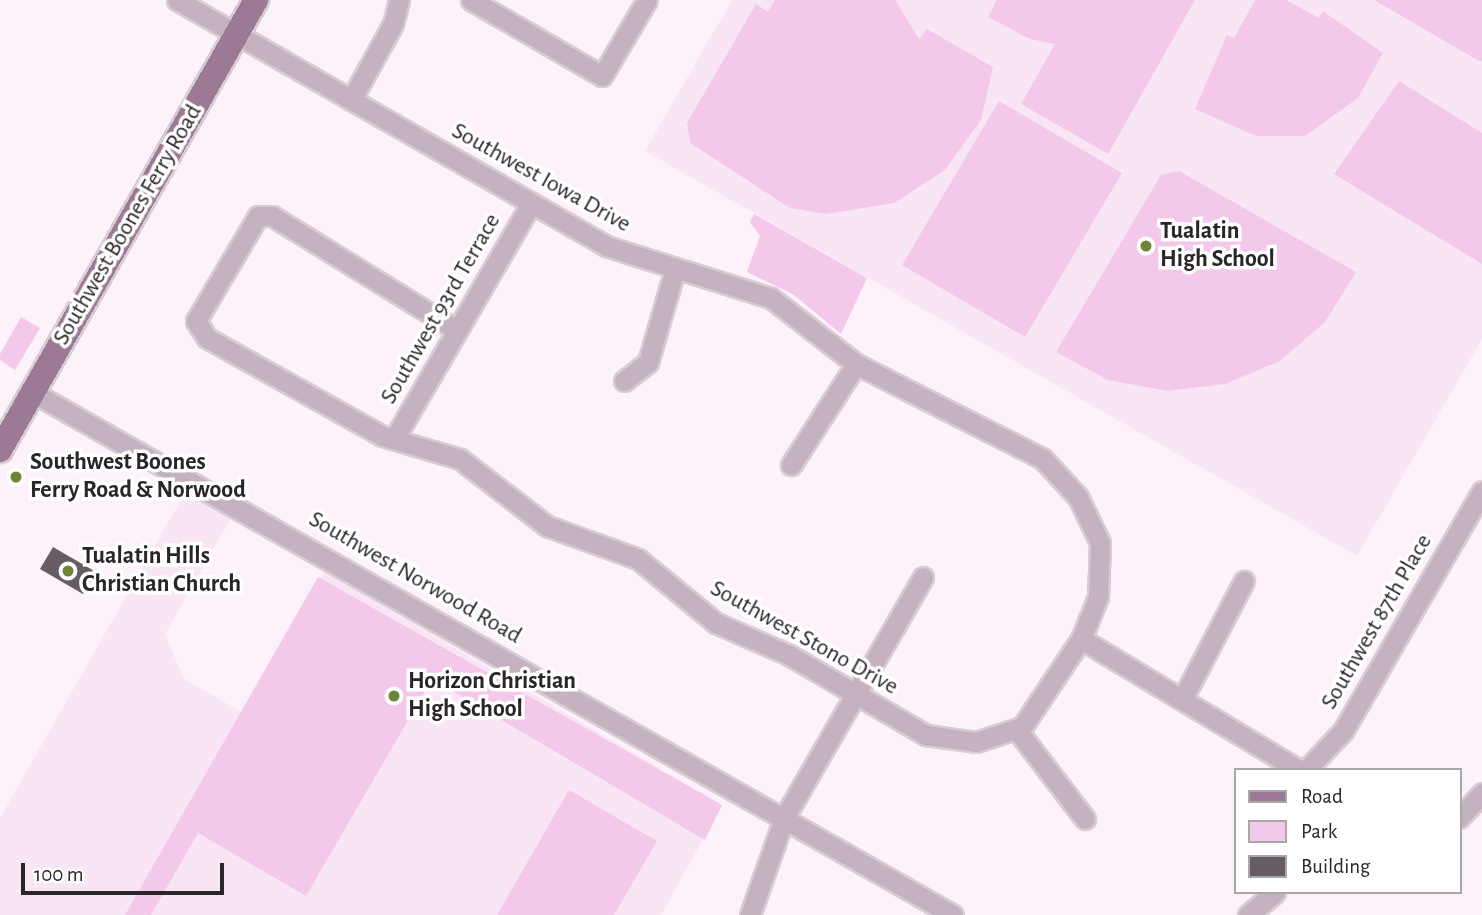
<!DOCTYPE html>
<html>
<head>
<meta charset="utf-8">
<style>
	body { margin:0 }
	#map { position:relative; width:1482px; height:915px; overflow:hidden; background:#fdf1fa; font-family:"Alegreya Sans",sans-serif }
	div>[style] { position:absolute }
	.built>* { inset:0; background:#f9e6f5 }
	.green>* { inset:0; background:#f3c8ea }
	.building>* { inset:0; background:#665c64 }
	.roads { filter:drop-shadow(2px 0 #d7ccd4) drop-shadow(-2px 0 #d7ccd4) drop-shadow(0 2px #d7ccd4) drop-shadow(0 -2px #d7ccd4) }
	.minor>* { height:19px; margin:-9.5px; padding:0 9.5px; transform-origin:9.5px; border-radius:9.5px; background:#c5b2c1 }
	.major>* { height:24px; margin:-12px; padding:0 12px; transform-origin:12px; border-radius:12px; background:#9c7995 }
	.dots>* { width:19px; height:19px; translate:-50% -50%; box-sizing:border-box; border:4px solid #fff; border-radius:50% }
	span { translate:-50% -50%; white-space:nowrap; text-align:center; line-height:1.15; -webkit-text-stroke:7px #fff; paint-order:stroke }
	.street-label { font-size:24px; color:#292528 }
	.poi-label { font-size:24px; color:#292528; font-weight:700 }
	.left { translate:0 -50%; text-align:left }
	.legend { position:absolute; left:1234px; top:768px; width:228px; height:126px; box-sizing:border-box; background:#fff; border:2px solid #a9a8a9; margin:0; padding:9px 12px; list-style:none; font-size:21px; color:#292528 }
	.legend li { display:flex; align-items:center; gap:14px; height:35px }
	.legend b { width:35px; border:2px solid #a9a8a9 }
	.scale { position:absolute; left:21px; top:863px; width:203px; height:32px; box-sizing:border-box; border:4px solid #292528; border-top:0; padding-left:9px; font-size:21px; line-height:24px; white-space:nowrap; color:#292528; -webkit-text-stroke:5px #fff; paint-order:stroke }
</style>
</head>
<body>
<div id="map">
	<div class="built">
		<div style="clip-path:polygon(732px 0,1482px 0,1482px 339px,1357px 556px,645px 151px)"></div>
		<div style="clip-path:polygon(185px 493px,231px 518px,165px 634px,184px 679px,243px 713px,324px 571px,722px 805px,661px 915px,0 915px,0 818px)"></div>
	</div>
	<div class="green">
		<div style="clip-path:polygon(775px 0,895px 0,919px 39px,927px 29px,993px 67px,981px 120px,945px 170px,894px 203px,826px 214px,790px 208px,690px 143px,687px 123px,756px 4px,768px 12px)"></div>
		<div style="clip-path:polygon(997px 0,1195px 0,1108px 154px,1021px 104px,1055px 44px,1030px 39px,988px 17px)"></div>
		<div style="clip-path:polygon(1255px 0,1286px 0,1319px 18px,1323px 11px,1383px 53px,1358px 98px,1305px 136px,1256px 136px,1195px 109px,1227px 35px,1234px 38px)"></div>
		<div style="clip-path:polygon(1374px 0,1482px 0,1482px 61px,1479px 61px)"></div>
		<div style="clip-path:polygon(1399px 81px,1482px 133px,1482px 264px,1334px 174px)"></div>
		<div style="clip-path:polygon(999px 101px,1122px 173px,1025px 337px,902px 265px)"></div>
		<div style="clip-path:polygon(1179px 171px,1356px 272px,1325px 322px,1280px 361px,1225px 384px,1167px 391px,1108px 380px,1056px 352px,1161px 175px)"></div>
		<div style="clip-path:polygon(754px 214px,867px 278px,841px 334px,794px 295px,747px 272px,760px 236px,750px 222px)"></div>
		<div style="clip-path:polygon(21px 317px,40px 328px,15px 370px,0 360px,0 354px)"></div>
		<div style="clip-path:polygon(318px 577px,722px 805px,705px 840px,432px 679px,306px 896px,198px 833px,151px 915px,125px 915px)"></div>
		<div style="clip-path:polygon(569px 790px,657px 841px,614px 915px,497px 915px)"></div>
	</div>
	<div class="building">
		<div style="clip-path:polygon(53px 547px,96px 572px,83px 594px,40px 569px)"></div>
	</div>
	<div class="roads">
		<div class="minor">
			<div style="left:177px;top:0;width:495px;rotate:29.8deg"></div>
			<div style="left:606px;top:246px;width:173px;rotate:17.5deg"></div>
			<div style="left:771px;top:298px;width:108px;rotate:37.8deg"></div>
			<div style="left:856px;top:364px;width:210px;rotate:26.9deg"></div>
			<div style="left:1043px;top:459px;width:52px;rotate:47.4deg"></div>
			<div style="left:1078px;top:497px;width:51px;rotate:64.4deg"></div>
			<div style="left:1100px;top:543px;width:54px;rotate:92.1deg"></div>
			<div style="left:1098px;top:597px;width:45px;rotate:112deg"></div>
			<div style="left:471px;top:0;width:151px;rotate:30.1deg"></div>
			<div style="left:602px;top:76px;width:88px;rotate:-59.4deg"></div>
			<div style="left:351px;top:100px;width:87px;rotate:-61.1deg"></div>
			<div style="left:393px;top:24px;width:25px;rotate:-76deg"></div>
			<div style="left:455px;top:329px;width:215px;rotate:-148.3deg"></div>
			<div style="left:272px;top:216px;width:14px;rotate:180deg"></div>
			<div style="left:258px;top:216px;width:122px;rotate:120.6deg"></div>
			<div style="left:196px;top:321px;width:20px;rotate:57deg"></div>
			<div style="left:207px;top:338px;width:201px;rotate:29.2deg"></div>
			<div style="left:382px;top:436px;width:81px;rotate:16.4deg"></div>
			<div style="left:460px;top:459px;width:110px;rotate:37.6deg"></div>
			<div style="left:547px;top:526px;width:97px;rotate:19.9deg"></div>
			<div style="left:638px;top:559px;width:101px;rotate:39.4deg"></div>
			<div style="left:716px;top:623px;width:80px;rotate:23.7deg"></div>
			<div style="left:789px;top:655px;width:159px;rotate:30.3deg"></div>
			<div style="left:926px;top:735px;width:50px;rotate:8deg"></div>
			<div style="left:976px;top:742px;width:48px;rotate:-18.1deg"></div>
			<div style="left:1022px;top:727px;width:106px;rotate:-56.2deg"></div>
			<div style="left:1081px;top:639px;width:254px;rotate:31deg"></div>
			<div style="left:624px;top:381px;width:31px;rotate:-38deg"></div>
			<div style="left:648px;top:362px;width:97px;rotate:-73.8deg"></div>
			<div style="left:32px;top:392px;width:1059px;rotate:29.59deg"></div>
			<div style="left:394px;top:439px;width:272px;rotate:-59.8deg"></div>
			<div style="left:791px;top:465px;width:120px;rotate:-57.2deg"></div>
			<div style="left:1183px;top:698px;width:132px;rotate:-62.5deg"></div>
			<div style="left:1017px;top:730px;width:112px;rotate:52.6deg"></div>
			<div style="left:1306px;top:770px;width:54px;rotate:-46.5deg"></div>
			<div style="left:1343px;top:731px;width:277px;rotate:-59.9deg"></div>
			<div style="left:1459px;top:818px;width:34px;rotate:-47deg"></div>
			<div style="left:750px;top:915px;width:103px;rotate:-70.7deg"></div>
			<div style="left:784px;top:818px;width:278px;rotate:-60deg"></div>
			<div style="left:1248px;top:915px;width:35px;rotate:-40deg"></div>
		</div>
		<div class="major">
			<div style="left:0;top:450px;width:518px;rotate:-60.36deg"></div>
		</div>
	</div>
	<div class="dots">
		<div style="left:1146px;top:246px;background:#6e8436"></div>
		<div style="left:16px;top:477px;background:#6e8436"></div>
		<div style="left:68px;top:571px;background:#6e8436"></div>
		<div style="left:394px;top:696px;background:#6e8436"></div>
	</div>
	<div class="street-label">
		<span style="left:541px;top:178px;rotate:29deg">Southwest Iowa Drive</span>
		<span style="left:128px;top:225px;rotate:-60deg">Southwest Boones Ferry Road</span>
		<span style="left:441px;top:309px;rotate:-60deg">Southwest 93rd Terrace</span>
		<span style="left:415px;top:578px;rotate:30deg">Southwest Norwood Road</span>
		<span style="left:1377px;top:622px;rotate:-60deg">Southwest 87th Place</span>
		<span style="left:804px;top:638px;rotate:29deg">Southwest Stono Drive</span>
	</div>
	<div class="poi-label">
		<span class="left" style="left:1160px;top:246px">Tualatin<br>High School</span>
		<span class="left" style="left:30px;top:477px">Southwest Boones<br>Ferry Road &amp; Norwood</span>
		<span class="left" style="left:82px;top:571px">Tualatin Hills<br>Christian Church</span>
		<span class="left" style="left:408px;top:696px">Horizon Christian<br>High School</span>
	</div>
	<ul class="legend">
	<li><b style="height:9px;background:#9c7995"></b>Road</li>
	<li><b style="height:19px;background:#f3c8ea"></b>Park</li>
	<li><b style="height:19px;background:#665c64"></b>Building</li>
	</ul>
	<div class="scale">100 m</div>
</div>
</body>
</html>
